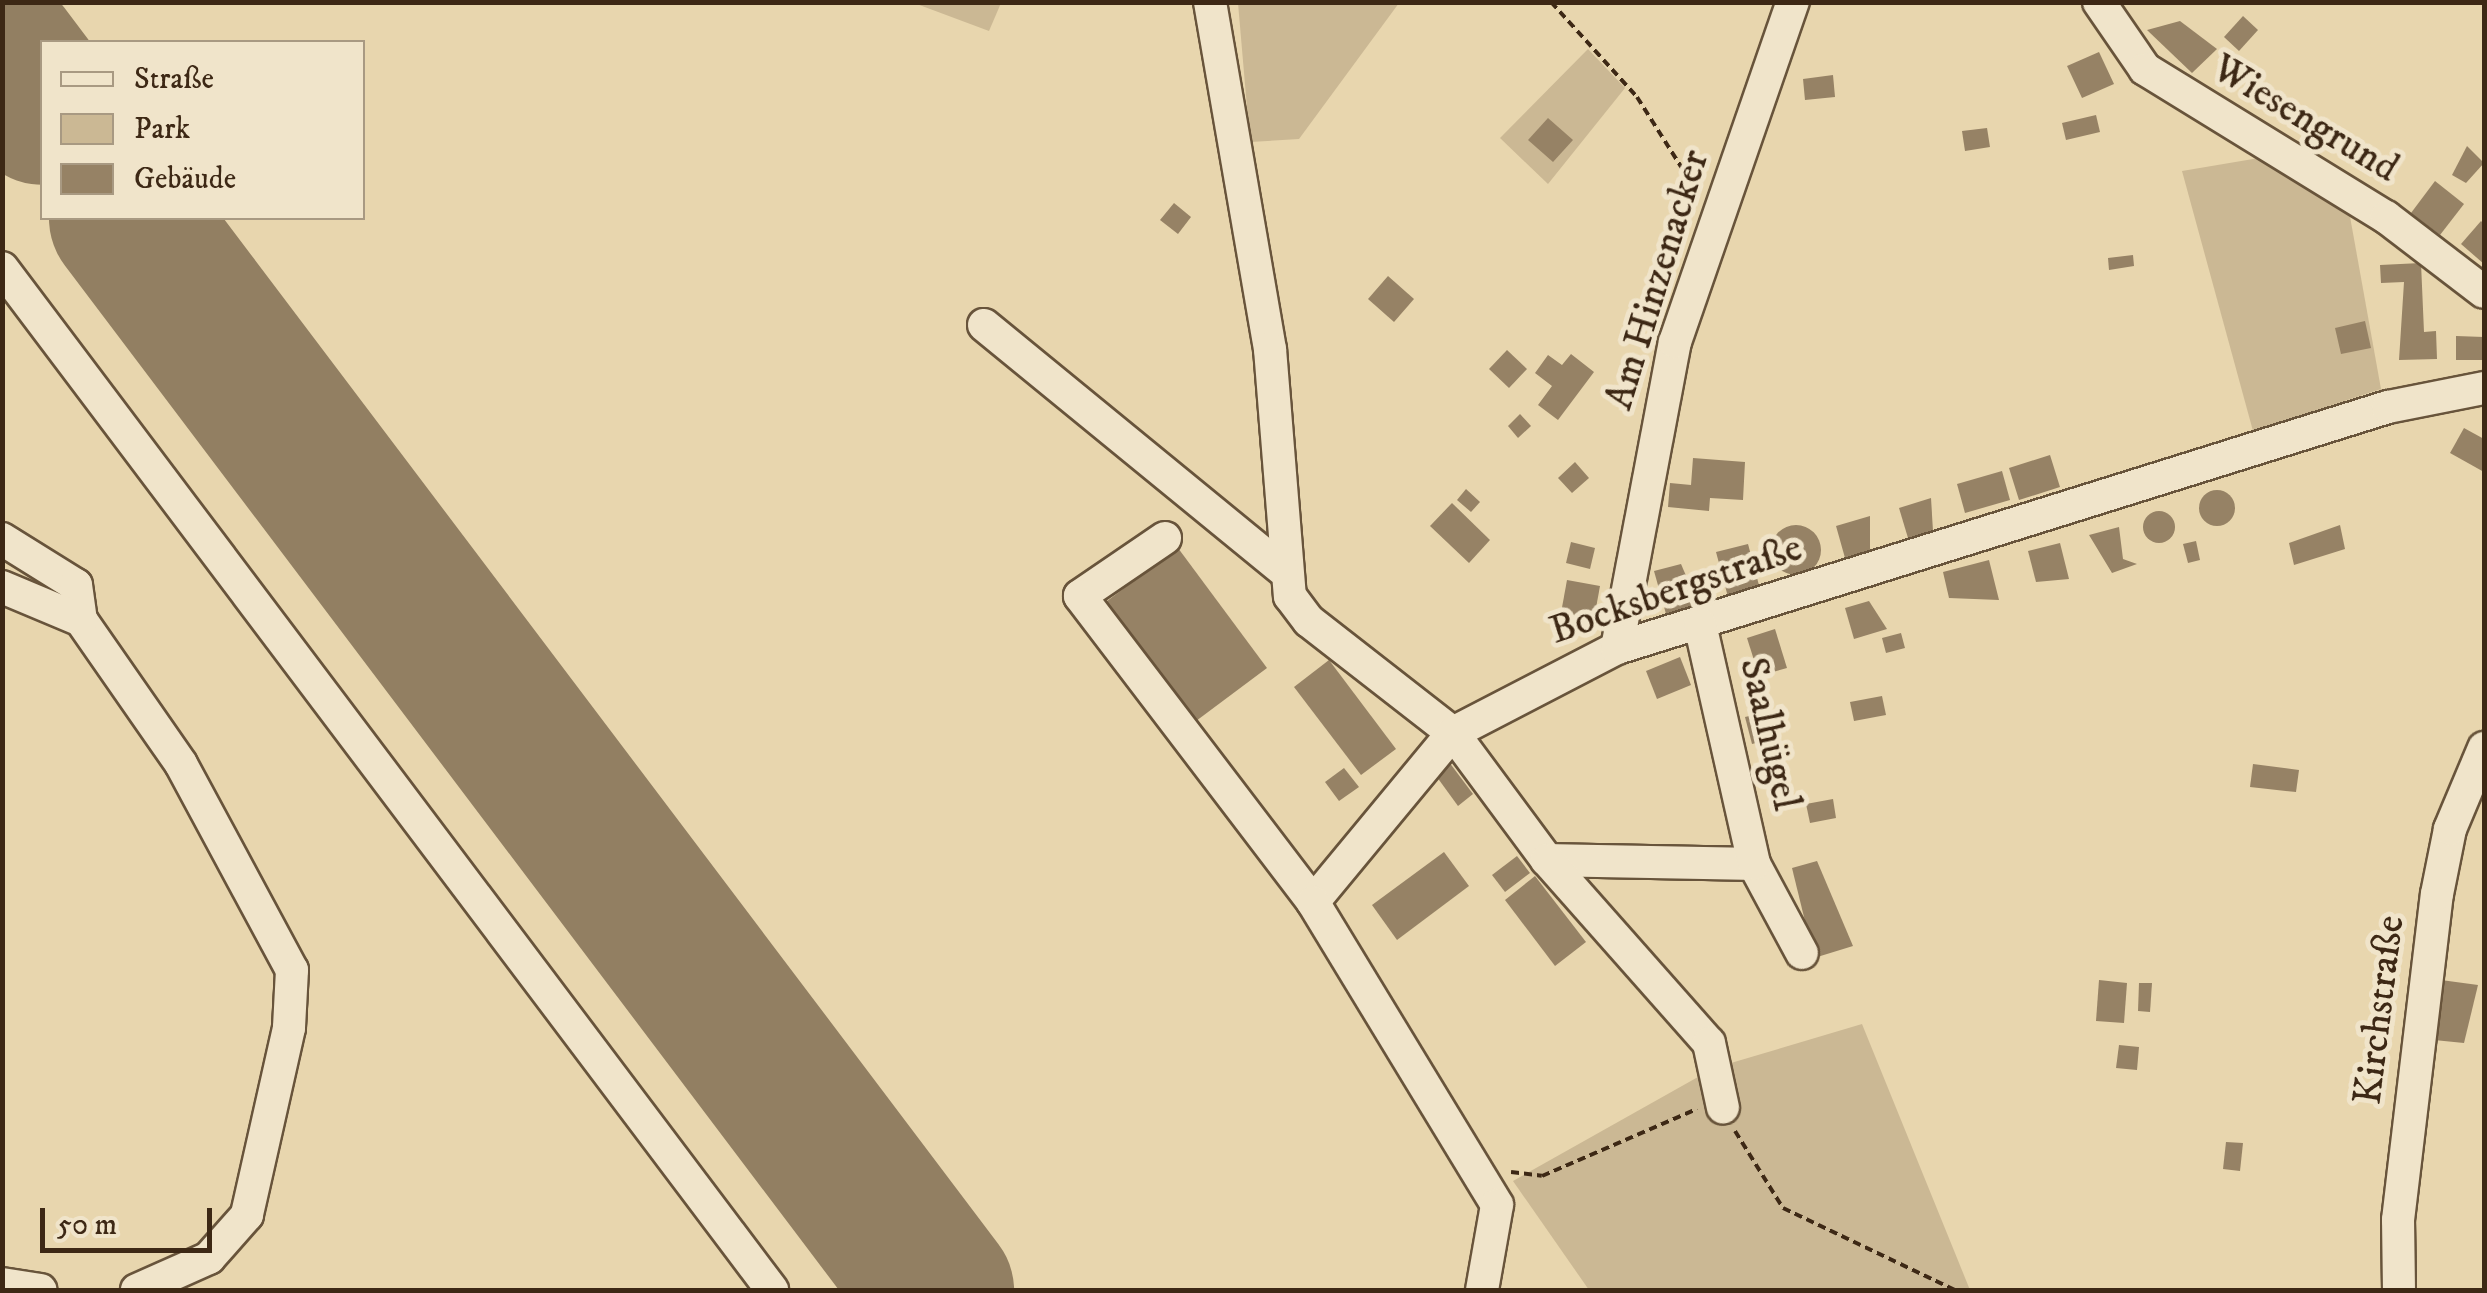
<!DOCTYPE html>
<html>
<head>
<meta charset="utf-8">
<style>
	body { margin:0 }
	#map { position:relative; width:2487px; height:1293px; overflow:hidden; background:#e8d6ae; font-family:"IM FELL DW Pica",serif }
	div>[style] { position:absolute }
	.green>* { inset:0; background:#cbb894 }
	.runway>* { height:155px; margin:-77.5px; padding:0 77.5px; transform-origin:77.5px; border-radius:77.5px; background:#927f62 }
	.building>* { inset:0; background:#968265 }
	.round { border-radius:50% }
	.path>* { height:4px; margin-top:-2px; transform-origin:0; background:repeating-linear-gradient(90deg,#3d2815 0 8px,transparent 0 13px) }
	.roads { filter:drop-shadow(2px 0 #68543b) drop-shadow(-2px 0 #68543b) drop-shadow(0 2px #68543b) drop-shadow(0 -2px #68543b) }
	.minor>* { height:32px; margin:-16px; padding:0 16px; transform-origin:16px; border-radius:16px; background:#f0e4ca }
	span { translate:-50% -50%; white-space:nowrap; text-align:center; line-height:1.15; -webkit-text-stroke:10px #f0e4ca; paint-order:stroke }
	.street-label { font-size:40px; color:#3d2815 }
	.frame { position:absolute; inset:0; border:5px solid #3d2815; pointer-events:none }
	.legend { position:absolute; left:40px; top:40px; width:325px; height:180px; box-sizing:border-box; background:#f0e4ca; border:2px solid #a89982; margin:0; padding:12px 18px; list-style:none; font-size:30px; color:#3d2815 }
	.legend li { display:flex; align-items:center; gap:20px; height:50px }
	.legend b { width:50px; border:2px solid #a89982 }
	.scale { position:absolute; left:40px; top:1208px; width:172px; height:45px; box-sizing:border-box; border:5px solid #3d2815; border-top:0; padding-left:12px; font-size:30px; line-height:35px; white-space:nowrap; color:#3d2815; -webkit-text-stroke:8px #f0e4ca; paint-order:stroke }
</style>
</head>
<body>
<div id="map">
	<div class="green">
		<div style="clip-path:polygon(914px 3px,1001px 2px,1001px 3px,989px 31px)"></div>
		<div style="clip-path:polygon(1238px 3px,1399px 3px,1299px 139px,1250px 142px)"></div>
		<div style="clip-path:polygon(1588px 49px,1625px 88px,1548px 184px,1500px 138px)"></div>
		<div style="clip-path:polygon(2259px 158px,2349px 211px,2381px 389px,2253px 431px,2182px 171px)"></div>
		<div style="clip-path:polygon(1862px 1024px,1970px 1290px,1589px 1290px,1513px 1181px,1714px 1068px)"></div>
	</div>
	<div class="runway">
		<div style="left:2px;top:54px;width:66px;rotate:53deg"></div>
		<div style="left:126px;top:218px;width:1344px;rotate:52.93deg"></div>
	</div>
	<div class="building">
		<div style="clip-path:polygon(2243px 16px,2258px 30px,2239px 51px,2224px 37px)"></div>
		<div style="clip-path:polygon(2180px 21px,2217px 49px,2192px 73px,2147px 30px)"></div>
		<div style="clip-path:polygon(2099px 52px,2114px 84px,2082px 98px,2067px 66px)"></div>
		<div style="clip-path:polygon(1833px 75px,1835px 97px,1805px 100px,1803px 79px)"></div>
		<div style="clip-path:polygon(2096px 115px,2100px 132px,2066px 140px,2062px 123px)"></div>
		<div style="clip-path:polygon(1548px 118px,1573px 140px,1553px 162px,1528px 140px)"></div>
		<div style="clip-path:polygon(1987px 128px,1990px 147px,1965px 151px,1962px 131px)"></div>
		<div style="clip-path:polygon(2467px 146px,2484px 163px,2466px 183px,2452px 175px)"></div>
		<div style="clip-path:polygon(2435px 181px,2464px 204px,2440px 235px,2411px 213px)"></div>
		<div style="clip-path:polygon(1174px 203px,1191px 217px,1178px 234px,1160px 220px)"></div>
		<div style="clip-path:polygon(2481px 221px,2484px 224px,2484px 264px,2461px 244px)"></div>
		<div style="clip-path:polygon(2133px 255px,2134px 266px,2109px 270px,2108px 258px)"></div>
		<div style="clip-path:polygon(2421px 263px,2424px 332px,2436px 331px,2437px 359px,2399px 360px,2404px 282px,2381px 283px,2380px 265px)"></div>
		<div style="clip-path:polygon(1388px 276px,1414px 299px,1394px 322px,1368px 299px)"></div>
		<div style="clip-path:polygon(2365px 321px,2371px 348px,2341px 354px,2335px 328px)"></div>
		<div style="clip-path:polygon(2456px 336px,2484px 337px,2484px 360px,2456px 360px)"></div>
		<div style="clip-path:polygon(1507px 350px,1527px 369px,1509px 388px,1489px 369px)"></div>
		<div style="clip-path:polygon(1571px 354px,1594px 372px,1558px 420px,1538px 405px,1552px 386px,1535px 373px,1548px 355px,1562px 365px)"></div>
		<div style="clip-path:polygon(1520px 414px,1531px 426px,1518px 438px,1508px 426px)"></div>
		<div style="clip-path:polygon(2464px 428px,2484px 439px,2484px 472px,2450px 453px)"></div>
		<div style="clip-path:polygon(2050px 455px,2060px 487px,2019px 500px,2009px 468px)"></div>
		<div style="clip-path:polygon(1693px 458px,1745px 462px,1743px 500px,1710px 498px,1709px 511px,1668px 507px,1670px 483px,1691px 485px)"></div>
		<div style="clip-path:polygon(1575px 462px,1589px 478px,1572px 493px,1558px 478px)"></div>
		<div style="clip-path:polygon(2002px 471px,2010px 500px,1965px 513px,1957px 484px)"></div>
		<div style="clip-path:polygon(1466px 489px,1480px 502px,1471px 512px,1457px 500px)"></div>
		<div class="round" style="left:2199px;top:490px;width:36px;height:36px"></div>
		<div style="clip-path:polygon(1931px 498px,1933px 531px,1908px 538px,1899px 508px)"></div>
		<div style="clip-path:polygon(1452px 503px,1490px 540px,1469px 563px,1430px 526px)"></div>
		<div class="round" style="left:2143px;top:511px;width:32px;height:32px"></div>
		<div style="clip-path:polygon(1870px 516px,1870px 551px,1845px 558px,1836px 526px)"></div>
		<div style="clip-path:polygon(2340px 525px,2345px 549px,2294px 565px,2289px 543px)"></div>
		<div class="round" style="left:1771px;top:525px;width:50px;height:50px"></div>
		<div style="clip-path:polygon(2119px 527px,2123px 559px,2137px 564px,2112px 573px,2089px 535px)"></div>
		<div style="clip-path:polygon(2196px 541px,2200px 560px,2188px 563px,2183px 544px)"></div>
		<div style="clip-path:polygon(1571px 542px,1595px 548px,1590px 569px,1566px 563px)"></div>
		<div style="clip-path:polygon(2060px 543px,2069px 579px,2036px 582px,2028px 551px)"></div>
		<div style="clip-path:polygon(1748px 544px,1760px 589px,1728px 597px,1716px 552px)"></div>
		<div style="clip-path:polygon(1178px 548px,1267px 668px,1188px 727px,1099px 607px)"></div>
		<div style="clip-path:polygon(1989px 560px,1999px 600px,1949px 598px,1943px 572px)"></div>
		<div style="clip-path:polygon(1681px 564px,1699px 606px,1666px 614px,1654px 571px)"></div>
		<div style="clip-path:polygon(1567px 580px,1600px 586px,1594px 619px,1561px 613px)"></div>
		<div style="clip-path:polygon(1869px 601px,1887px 629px,1854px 639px,1845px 608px)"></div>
		<div style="clip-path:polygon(1775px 629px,1787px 668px,1759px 676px,1747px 638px)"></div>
		<div style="clip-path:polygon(1901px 633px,1905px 648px,1886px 653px,1882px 638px)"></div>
		<div style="clip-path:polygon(1680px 657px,1691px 685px,1657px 699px,1646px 671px)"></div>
		<div style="clip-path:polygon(1329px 660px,1396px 749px,1361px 775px,1294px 687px)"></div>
		<div style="clip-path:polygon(1882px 696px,1886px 715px,1854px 721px,1850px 702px)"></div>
		<div style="clip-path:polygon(1772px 711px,1779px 737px,1752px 744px,1745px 717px)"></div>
		<div style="clip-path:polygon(1449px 762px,1473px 794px,1458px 806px,1434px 773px)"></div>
		<div style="clip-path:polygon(2253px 764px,2299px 770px,2296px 792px,2250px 787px)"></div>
		<div style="clip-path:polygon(1344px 768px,1359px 787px,1339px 801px,1325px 782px)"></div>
		<div style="clip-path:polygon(1833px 799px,1836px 818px,1810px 823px,1806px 804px)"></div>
		<div style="clip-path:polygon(1444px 852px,1469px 886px,1397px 940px,1372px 905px)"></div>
		<div style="clip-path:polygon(1517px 856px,1530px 873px,1505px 892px,1492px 875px)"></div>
		<div style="clip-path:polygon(1817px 861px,1853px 946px,1814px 958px,1792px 868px)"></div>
		<div style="clip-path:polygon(1535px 876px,1586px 942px,1555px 966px,1505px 900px)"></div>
		<div style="clip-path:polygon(2099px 980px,2127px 983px,2124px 1023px,2096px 1021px)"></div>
		<div style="clip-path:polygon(2441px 980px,2478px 985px,2464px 1043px,2434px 1040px)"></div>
		<div style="clip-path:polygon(2139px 983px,2152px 983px,2150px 1012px,2138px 1011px)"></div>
		<div style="clip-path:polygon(2119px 1045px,2139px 1047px,2137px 1070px,2116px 1068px)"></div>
		<div style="clip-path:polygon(2226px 1142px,2243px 1143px,2240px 1171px,2223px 1169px)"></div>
	</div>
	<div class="path">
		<div style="left:1551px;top:2px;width:128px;rotate:47.8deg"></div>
		<div style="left:1637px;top:97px;width:112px;rotate:57.7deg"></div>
		<div style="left:1735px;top:1131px;width:91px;rotate:58.1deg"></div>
		<div style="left:1783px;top:1208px;width:191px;rotate:25.5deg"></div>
		<div style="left:1511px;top:1172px;width:31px;rotate:7deg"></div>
		<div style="left:1542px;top:1176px;width:169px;rotate:-23.4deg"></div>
	</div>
	<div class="roads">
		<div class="minor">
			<div style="left:1210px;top:2px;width:352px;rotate:80.2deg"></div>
			<div style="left:1270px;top:349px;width:248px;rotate:85.4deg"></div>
			<div style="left:1290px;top:596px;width:31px;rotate:53deg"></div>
			<div style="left:1309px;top:621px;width:182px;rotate:37.9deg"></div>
			<div style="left:1453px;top:733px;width:185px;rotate:-27.4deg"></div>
			<div style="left:1617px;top:648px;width:808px;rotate:-17.36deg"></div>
			<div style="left:2388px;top:407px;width:98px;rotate:-11.2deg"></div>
			<div style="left:2099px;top:2px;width:81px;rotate:55.5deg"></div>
			<div style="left:2145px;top:69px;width:283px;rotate:31.6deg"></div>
			<div style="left:2386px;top:217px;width:123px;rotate:37.4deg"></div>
			<div style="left:2px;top:268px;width:1280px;rotate:53deg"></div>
			<div style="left:984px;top:325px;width:385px;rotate:39.3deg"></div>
			<div style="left:1165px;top:538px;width:103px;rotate:145.7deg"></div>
			<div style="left:1080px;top:596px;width:385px;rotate:52.7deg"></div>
			<div style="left:1313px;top:902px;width:219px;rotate:-50.4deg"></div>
			<div style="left:1453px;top:733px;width:158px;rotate:53.5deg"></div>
			<div style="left:1547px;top:860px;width:207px;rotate:1.1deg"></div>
			<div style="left:1754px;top:864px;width:101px;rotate:61.7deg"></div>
			<div style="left:2px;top:539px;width:87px;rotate:31.9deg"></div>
			<div style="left:76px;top:585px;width:35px;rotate:82deg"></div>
			<div style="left:81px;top:620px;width:175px;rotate:55.2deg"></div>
			<div style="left:181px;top:764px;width:234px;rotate:61.7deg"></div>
			<div style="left:292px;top:970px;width:58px;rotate:93deg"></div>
			<div style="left:289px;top:1028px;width:192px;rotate:102.7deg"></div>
			<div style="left:247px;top:1215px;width:57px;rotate:131.5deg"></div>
			<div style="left:209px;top:1258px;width:79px;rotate:156deg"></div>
			<div style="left:2px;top:587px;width:86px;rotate:22.7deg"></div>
			<div style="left:1700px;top:624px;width:246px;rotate:77.3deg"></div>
			<div style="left:1617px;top:648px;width:311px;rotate:-79.3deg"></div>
			<div style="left:1675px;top:342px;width:360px;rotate:-70.9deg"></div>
			<div style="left:1547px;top:860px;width:244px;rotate:48.5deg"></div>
			<div style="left:1709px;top:1043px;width:66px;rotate:77.8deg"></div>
			<div style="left:1313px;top:902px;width:354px;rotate:58.7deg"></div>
			<div style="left:1497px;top:1205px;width:86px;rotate:100deg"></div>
			<div style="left:2px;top:1284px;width:39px;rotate:9deg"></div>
			<div style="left:2399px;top:1290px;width:70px;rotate:-90.8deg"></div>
			<div style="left:2398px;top:1220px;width:328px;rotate:-83.2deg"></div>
			<div style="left:2437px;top:894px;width:66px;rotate:-78.7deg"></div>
			<div style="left:2450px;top:829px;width:88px;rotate:-67.2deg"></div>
		</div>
	</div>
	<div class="street-label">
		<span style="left:2305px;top:119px;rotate:31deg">Wiesengrund</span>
		<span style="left:1658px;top:280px;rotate:-73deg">Am Hinzenacker</span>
		<span style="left:1676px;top:590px;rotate:-19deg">Bocksbergstraße</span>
		<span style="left:1769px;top:734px;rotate:77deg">Saalhügel</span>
		<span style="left:2380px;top:1010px;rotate:-83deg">Kirchstraße</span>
	</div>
	<div class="frame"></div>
	<ul class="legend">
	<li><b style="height:12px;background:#f0e4ca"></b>Straße</li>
	<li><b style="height:28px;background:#cbb894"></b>Park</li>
	<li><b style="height:28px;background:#968265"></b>Gebäude</li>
	</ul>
	<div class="scale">50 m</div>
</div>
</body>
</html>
